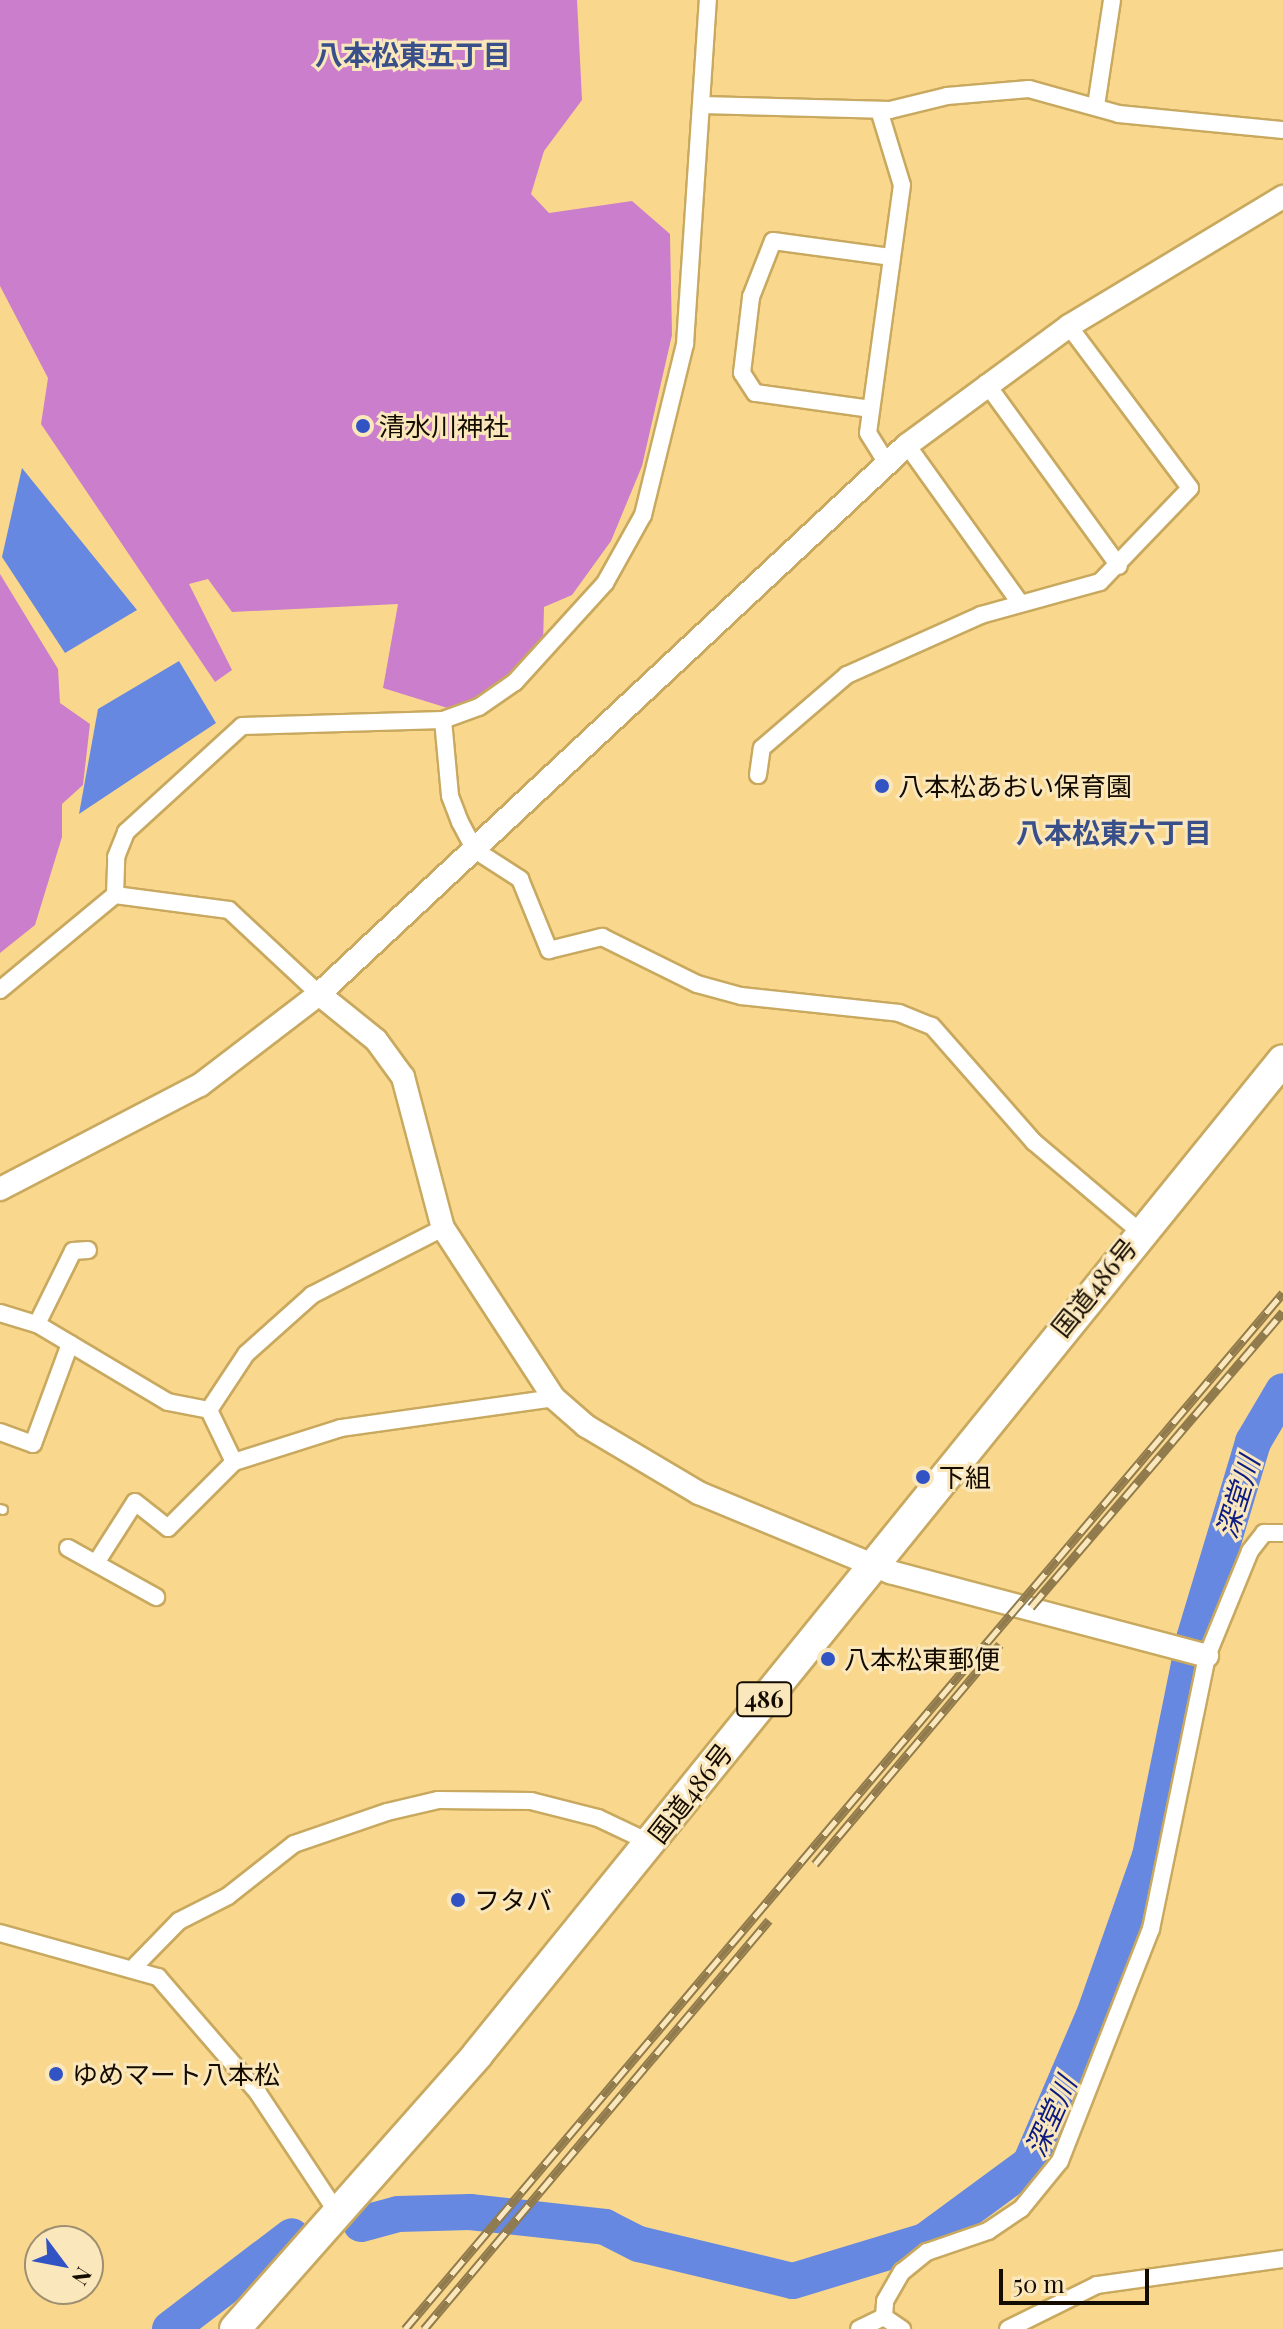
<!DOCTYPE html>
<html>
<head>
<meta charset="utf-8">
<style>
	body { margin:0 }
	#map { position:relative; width:1283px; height:2329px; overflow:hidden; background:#f9d88d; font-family:"Playfair Display","Noto Sans JP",serif }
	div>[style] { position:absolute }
	.forest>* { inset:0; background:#cb7ecb }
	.water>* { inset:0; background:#6788e0 }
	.river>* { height:36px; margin:-18px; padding:0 18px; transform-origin:18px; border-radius:18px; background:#6788e0 }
	.roads { filter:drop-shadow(2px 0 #c8a95f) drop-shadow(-2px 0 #c8a95f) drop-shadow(0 2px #c8a95f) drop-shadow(0 -2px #c8a95f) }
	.lane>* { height:8px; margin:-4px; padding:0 4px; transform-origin:4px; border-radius:4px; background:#fff }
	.street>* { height:16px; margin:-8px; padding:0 8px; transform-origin:8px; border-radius:8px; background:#fff }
	.secondary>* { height:22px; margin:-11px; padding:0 11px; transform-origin:11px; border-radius:11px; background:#fff }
	.highway>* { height:30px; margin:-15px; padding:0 15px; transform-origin:15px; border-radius:15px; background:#fff }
	.rail>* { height:9px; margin-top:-4.5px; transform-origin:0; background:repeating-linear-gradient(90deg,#fbe7bc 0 18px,#917b4d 0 36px); box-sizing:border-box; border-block:2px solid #917b4d }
	.dots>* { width:22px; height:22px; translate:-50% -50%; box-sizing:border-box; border:4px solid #fbe7bc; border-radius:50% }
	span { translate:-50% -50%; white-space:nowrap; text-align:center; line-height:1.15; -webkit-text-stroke:6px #fbe7bc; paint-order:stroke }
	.shield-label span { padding:2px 6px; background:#fbe7bc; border:2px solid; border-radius:6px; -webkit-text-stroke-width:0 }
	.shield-label { font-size:24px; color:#150c00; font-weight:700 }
	.poi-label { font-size:26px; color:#150c00 }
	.left { translate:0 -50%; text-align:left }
	.street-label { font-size:26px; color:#150c00 }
	.neighbourhood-label { font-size:28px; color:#394f89; font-weight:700 }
	.water-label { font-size:28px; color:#0d1c82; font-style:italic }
	.north { position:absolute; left:24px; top:2225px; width:80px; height:80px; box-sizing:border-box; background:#fbe7bc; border:2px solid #9f8f71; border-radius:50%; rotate:122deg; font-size:22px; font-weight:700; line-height:32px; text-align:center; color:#150c00 }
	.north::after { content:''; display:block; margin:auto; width:28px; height:36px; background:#3253c4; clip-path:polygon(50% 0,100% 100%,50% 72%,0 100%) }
	.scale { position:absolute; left:999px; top:2269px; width:150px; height:36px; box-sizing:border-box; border:4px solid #150c00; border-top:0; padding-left:10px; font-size:24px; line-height:28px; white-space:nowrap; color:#150c00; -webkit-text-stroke:6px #fbe7bc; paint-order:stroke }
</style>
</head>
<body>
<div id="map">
	<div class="forest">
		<div style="clip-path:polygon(0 0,577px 0,582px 100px,544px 151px,531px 194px,549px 213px,632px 201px,670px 234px,672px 335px,642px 466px,611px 541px,572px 595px,544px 607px,543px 645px,509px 678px,454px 710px,383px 688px,398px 604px,232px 612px,208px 579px,189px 584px,232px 670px,215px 682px,41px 424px,48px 378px,0 286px)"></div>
		<div style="clip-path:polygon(0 574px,58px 669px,60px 703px,90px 724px,83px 785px,62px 804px,62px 837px,35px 925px,0 953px)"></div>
	</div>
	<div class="water">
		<div style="clip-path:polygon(22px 468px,137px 610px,65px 653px,2px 557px)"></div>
		<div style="clip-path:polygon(179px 661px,216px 723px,79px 814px,98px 709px)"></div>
	</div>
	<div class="river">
		<div style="left:361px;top:2224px;width:38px;rotate:-15deg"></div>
		<div style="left:398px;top:2214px;width:72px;rotate:-1.6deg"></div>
		<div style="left:470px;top:2212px;width:136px;rotate:6.3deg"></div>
		<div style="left:605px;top:2227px;width:38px;rotate:27deg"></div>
		<div style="left:639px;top:2244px;width:158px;rotate:13.5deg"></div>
		<div style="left:793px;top:2281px;width:138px;rotate:-16.9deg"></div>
		<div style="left:925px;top:2241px;width:130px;rotate:-36.3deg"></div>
		<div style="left:1030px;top:2164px;width:162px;rotate:-66.8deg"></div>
		<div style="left:1094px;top:2015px;width:169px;rotate:-70.6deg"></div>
		<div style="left:1150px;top:1856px;width:221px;rotate:-78.5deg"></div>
		<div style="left:1194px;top:1639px;width:206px;rotate:-73.3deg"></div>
		<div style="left:1253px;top:1442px;width:59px;rotate:-59.5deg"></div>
		<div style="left:170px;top:2329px;width:153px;rotate:-37.3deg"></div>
	</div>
	<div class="roads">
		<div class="lane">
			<div style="left:0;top:1509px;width:3px;rotate:18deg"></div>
		</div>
		<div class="street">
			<div style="left:701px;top:105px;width:189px;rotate:1.5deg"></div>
			<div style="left:890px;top:110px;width:59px;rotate:-13.8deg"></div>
			<div style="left:947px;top:96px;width:82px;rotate:-4.9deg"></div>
			<div style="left:1029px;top:89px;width:93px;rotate:15.5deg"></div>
			<div style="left:1119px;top:114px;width:165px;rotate:5.6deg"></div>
			<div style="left:1096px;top:106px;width:107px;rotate:-81.4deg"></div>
			<div style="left:879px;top:110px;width:78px;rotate:73deg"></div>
			<div style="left:902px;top:185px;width:250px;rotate:97.8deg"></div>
			<div style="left:868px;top:433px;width:36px;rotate:58deg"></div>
			<div style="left:986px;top:383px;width:226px;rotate:54deg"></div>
			<div style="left:871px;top:409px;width:117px;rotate:-172.1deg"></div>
			<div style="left:755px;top:393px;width:24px;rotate:-123deg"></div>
			<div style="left:742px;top:373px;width:77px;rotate:-83.2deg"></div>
			<div style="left:751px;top:297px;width:60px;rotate:-68.6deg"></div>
			<div style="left:773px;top:241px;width:120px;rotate:7.7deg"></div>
			<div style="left:907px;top:445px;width:194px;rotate:54.4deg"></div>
			<div style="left:443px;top:720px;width:76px;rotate:84.7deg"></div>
			<div style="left:450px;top:796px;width:28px;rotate:69deg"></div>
			<div style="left:460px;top:822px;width:32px;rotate:62deg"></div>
			<div style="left:475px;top:850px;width:54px;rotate:32.8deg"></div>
			<div style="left:520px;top:879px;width:77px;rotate:67.8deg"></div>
			<div style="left:549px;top:950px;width:55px;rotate:-13.8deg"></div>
			<div style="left:602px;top:937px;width:106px;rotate:26.3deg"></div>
			<div style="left:697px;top:984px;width:46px;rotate:15.3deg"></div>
			<div style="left:741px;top:996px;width:159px;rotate:6.1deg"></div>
			<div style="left:899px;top:1013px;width:35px;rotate:22deg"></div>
			<div style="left:932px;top:1026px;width:154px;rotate:48.7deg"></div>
			<div style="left:1034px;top:1142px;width:138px;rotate:40.3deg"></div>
			<div style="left:758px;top:775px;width:27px;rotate:-82deg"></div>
			<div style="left:762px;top:748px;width:112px;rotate:-40.7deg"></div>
			<div style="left:847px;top:675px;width:147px;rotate:-24.1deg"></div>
			<div style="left:981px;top:615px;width:123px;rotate:-15.5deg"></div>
			<div style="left:1100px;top:582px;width:130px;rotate:-46.2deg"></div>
			<div style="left:1190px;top:488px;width:202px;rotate:-126.8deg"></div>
			<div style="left:115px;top:895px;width:38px;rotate:-88deg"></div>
			<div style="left:116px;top:857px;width:27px;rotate:-68deg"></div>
			<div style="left:126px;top:832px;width:157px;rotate:-42.4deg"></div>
			<div style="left:242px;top:726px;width:201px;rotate:-1.7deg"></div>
			<div style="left:443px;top:720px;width:38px;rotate:-20deg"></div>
			<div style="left:479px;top:707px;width:44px;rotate:-34.8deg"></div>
			<div style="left:515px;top:682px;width:134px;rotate:-47.7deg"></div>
			<div style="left:605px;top:583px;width:78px;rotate:-60.8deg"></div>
			<div style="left:643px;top:515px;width:176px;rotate:-76.2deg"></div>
			<div style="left:685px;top:344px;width:345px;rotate:-86.2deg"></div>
			<div style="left:0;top:990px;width:149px;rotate:-39.6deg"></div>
			<div style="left:115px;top:895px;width:115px;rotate:7.5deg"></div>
			<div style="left:229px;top:910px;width:123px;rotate:43deg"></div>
			<div style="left:0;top:1313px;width:39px;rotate:17deg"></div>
			<div style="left:37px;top:1324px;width:152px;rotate:30.8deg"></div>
			<div style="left:168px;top:1402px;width:42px;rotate:11deg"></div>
			<div style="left:37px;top:1324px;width:81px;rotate:-63.7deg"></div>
			<div style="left:73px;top:1251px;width:15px;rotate:-4deg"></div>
			<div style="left:0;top:1432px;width:35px;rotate:20deg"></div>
			<div style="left:33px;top:1444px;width:107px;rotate:-69.7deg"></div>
			<div style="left:234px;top:1462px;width:58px;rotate:-115.7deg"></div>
			<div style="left:209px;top:1410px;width:67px;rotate:-56.5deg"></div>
			<div style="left:246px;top:1354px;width:89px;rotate:-41.8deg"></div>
			<div style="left:312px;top:1295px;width:147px;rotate:-27.1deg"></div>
			<div style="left:68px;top:1548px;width:101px;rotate:29.1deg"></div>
			<div style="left:96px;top:1563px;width:72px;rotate:-57.4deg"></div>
			<div style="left:135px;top:1502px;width:42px;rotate:38.2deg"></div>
			<div style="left:168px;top:1528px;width:93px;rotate:-45deg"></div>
			<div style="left:234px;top:1462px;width:112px;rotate:-17.6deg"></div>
			<div style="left:341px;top:1428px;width:215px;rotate:-8deg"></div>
			<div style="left:0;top:1933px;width:164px;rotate:15.6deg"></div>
			<div style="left:158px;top:1977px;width:153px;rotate:49.2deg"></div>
			<div style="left:258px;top:2093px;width:145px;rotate:56.5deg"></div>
			<div style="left:136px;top:1965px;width:62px;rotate:-45.7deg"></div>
			<div style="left:179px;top:1921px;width:55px;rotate:-27deg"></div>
			<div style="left:228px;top:1896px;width:84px;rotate:-38.2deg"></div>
			<div style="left:294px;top:1844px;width:98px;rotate:-19deg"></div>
			<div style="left:387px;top:1812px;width:52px;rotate:-13.2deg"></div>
			<div style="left:438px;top:1800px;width:93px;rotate:0.6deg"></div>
			<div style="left:531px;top:1801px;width:69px;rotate:14.2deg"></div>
			<div style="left:598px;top:1818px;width:59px;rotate:25.3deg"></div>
			<div style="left:884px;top:2317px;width:16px;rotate:-86deg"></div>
			<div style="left:885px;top:2301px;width:34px;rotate:-60deg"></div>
			<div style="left:902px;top:2272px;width:32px;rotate:-39deg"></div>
			<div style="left:927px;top:2252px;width:65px;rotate:-19deg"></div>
			<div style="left:988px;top:2231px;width:40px;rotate:-34deg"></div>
			<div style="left:1021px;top:2209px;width:62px;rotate:-50.9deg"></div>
			<div style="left:1060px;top:2161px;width:249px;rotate:-68.6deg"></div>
			<div style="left:1151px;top:1929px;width:279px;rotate:-78.4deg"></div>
			<div style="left:1207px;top:1656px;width:113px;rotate:-67.7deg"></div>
			<div style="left:1250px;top:1551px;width:23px;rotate:-52deg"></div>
			<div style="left:1264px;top:1533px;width:19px"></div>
			<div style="left:884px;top:2317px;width:22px;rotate:34deg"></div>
			<div style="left:859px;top:2329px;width:28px;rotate:-26deg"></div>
			<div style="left:1008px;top:2329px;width:99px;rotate:-26.3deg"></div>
			<div style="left:1097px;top:2285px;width:188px;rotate:-8deg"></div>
		</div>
		<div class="secondary">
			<div style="left:319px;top:994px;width:73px;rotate:38.9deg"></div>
			<div style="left:376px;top:1040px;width:46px;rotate:53.9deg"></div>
			<div style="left:403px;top:1077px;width:156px;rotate:75.2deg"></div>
			<div style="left:443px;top:1228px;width:203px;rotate:56.9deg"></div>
			<div style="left:554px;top:1398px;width:43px;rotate:41.2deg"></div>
			<div style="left:586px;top:1426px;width:131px;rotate:30.7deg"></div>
			<div style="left:699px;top:1493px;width:207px;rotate:22.5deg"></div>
			<div style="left:890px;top:1572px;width:328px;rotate:14.8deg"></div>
			<div style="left:0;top:1189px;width:225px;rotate:-27.5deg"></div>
			<div style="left:200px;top:1085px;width:150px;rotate:-37.4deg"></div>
			<div style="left:319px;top:994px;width:804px;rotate:-43.04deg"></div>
			<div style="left:907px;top:445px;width:201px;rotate:-36.3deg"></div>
			<div style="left:1069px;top:326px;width:250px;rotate:-31.1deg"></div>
		</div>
		<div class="highway">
			<div style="left:235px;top:2329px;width:366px;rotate:-48.5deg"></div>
			<div style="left:477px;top:2055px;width:1280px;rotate:-50.99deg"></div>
		</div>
	</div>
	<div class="rail">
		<div style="left:1031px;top:1607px;width:388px;rotate:-49.5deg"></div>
		<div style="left:815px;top:1864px;width:287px;rotate:-49.9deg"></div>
		<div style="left:405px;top:2329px;width:1358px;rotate:-49.72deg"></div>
		<div style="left:424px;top:2329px;width:535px;rotate:-49.85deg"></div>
	</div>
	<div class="dots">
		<div style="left:363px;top:426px;background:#3253c4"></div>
		<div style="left:882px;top:786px;background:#3253c4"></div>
		<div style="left:923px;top:1477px;background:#3253c4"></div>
		<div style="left:828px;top:1659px;background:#3253c4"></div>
		<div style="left:458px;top:1900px;background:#3253c4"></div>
		<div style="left:56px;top:2074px;background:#3253c4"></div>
	</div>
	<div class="shield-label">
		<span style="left:764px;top:1699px">486</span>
	</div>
	<div class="poi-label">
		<span class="left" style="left:379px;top:426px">清水川神社</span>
		<span class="left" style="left:898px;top:786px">八本松あおい保育園</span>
		<span class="left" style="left:939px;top:1477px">下組</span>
		<span class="left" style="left:844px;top:1659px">八本松東郵便</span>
		<span class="left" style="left:474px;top:1900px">フタバ</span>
		<span class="left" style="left:72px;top:2074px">ゆめマート八本松</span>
	</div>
	<div class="street-label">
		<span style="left:1094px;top:1287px;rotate:-51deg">国道486号</span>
		<span style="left:690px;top:1793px;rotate:-52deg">国道486号</span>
	</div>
	<div class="neighbourhood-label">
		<span style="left:413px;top:54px">八本松東五丁目</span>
		<span style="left:1114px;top:832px">八本松東六丁目</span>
	</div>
	<div class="water-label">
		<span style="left:1237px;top:1497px;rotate:-73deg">深堂川</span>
		<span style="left:1050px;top:2116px;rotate:-66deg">深堂川</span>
	</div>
	<div class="north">N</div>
	<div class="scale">50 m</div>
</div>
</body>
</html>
